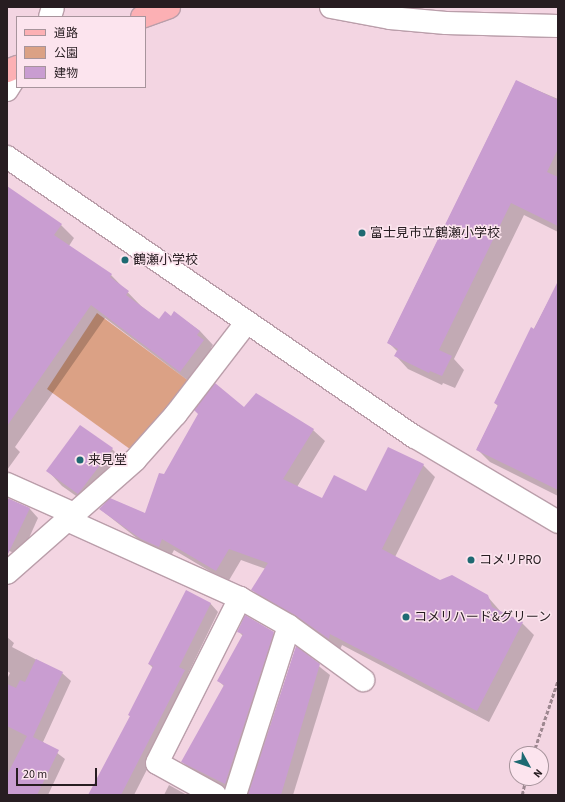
<!DOCTYPE html>
<html>
<head>
<meta charset="utf-8">
<style>
	body { margin:0 }
	#map { position:relative; width:565px; height:802px; overflow:hidden; background:#f3d5e2; font-family:"Source Sans 3","Noto Sans JP",sans-serif }
	div>[style] { position:absolute }
	.green>* { inset:0; background:#dba185 }
	.shadow>* { inset:0; background:#0003 }
	.building>* { inset:0; background:#c99dd1 }
	.path>* { height:2.5px; margin-top:-1.25px; transform-origin:0; background:repeating-linear-gradient(90deg,#9d8790 0 4px,transparent 0 6px) }
	.roads { filter:drop-shadow(1px 0 #ba9eaa) drop-shadow(-1px 0 #ba9eaa) drop-shadow(0 1px #ba9eaa) drop-shadow(0 -1px #ba9eaa) }
	.minor>* { height:22px; margin:-11px; padding:0 11px; transform-origin:11px; border-radius:11px; background:#fff }
	.major>* { height:22px; margin:-11px; padding:0 11px; transform-origin:11px; border-radius:11px; background:#fcb0b4 }
	.dots>* { width:11px; height:11px; translate:-50% -50%; box-sizing:border-box; border:2px solid #fce4ee; border-radius:50% }
	span { translate:-50% -50%; white-space:nowrap; text-align:center; line-height:1.15; -webkit-text-stroke:3px #fce4ee; paint-order:stroke }
	.poi-label { font-size:13px; color:#271d21 }
	.left { translate:0 -50%; text-align:left }
	.frame { position:absolute; inset:0; border:8px solid #271d21; pointer-events:none }
	.legend { position:absolute; left:16px; top:16px; width:130px; height:72px; box-sizing:border-box; background:#fce4ee; border:1px solid #a7949c; margin:0; padding:5px 7px; list-style:none; font-size:12px; color:#271d21 }
	.legend li { display:flex; align-items:center; gap:8px; height:20px }
	.legend b { width:20px; border:1px solid #a7949c }
	.north { position:absolute; left:509px; top:746px; width:40px; height:40px; box-sizing:border-box; background:#fce4ee; border:1px solid #a7949c; border-radius:50%; rotate:130deg; font-size:11px; font-weight:700; line-height:16px; text-align:center; color:#271d21 }
	.north::after { content:''; display:block; margin:auto; width:14px; height:18px; background:#1e6972; clip-path:polygon(50% 0,100% 100%,50% 72%,0 100%) }
	.scale { position:absolute; left:16px; top:768px; width:81px; height:18px; box-sizing:border-box; border:2px solid #271d21; border-top:0; padding-left:5px; font-size:12px; line-height:14px; white-space:nowrap; color:#271d21; -webkit-text-stroke:3px #fce4ee; paint-order:stroke }
</style>
</head>
<body>
<div id="map">
	<div class="green">
		<div style="clip-path:polygon(97px 313px,190px 382px,134px 452px,47px 389px)"></div>
	</div>
	<div class="shadow">
		<div style="clip-path:polygon(384px 7px,414px 7px,412px 14px)"></div>
		<div style="clip-path:polygon(516px 81px,558px 99px,558px 232px,524px 215px,454px 359px,464px 370px,455px 388px,443px 383px,442px 385px,408px 369px,396px 356px,398px 352px,388px 342px)"></div>
		<div style="clip-path:polygon(7px 187px,61px 225px,74px 238px,69px 246px,111px 275px,141px 306px,159px 320px,171px 317px,175px 313px,200px 331px,213px 345px,211px 348px,217px 354px,194px 385px,105px 318px,15px 447px,20px 452px,7px 470px)"></div>
		<div style="clip-path:polygon(558px 283px,558px 496px,490px 462px,477px 449px,498px 406px,495px 403px)"></div>
		<div style="clip-path:polygon(245px 408px,313px 430px,325px 441px,297px 487px,322px 499px,366px 492px,423px 465px,435px 477px,395px 557px,440px 581px,487px 596px,501px 612px,522px 623px,534px 635px,489px 722px,342px 645px,340px 650px,264px 602px,253px 590px,266px 569px,241px 560px,228px 582px,174px 550px,170px 558px,153px 551px,100px 509px,145px 515px,165px 476px)"></div>
		<div style="clip-path:polygon(80px 426px,112px 449px,127px 464px,93px 508px,62px 486px,48px 471px)"></div>
		<div style="clip-path:polygon(7px 498px,30px 509px,38px 518px,21px 556px,7px 550px)"></div>
		<div style="clip-path:polygon(210px 603px,218px 612px,188px 674px,193px 679px,134px 795px,113px 795px,131px 717px,129px 715px,153px 668px,149px 664px)"></div>
		<div style="clip-path:polygon(238px 631px,273px 633px,282px 641px,233px 795px,191px 771px,183px 762px,225px 687px,219px 681px,243px 636px)"></div>
		<div style="clip-path:polygon(7px 637px,14px 643px,12px 647px,62px 673px,71px 681px,43px 742px,65px 759px,48px 795px,7px 795px,7px 679px,10px 673px,7px 671px)"></div>
		<div style="clip-path:polygon(296px 648px,330px 675px,293px 795px,247px 795px)"></div>
		<div style="clip-path:polygon(169px 785px,187px 795px,164px 795px)"></div>
	</div>
	<div class="building">
		<div style="clip-path:polygon(516px 80px,558px 100px,558px 149px,547px 172px,558px 177px,558px 226px,511px 203px,439px 350px,452px 356px,442px 376px,430px 371px,429px 373px,394px 356px,398px 349px,387px 343px)"></div>
		<div style="clip-path:polygon(7px 186px,62px 224px,54px 235px,112px 274px,110px 277px,129px 291px,126px 295px,159px 319px,165px 311px,171px 316px,174px 311px,200px 331px,197px 335px,204px 340px,180px 372px,91px 305px,7px 426px)"></div>
		<div style="clip-path:polygon(558px 281px,558px 490px,476px 450px,498px 405px,494px 403px,511px 368px,531px 327px,534px 329px)"></div>
		<div style="clip-path:polygon(215px 383px,244px 407px,256px 393px,314px 429px,283px 479px,322px 498px,334px 475px,366px 491px,388px 447px,424px 464px,382px 549px,440px 580px,452px 575px,488px 595px,492px 607px,523px 622px,477px 711px,330px 634px,329px 639px,295px 615px,251px 590px,268px 563px,229px 549px,216px 571px,162px 539px,159px 547px,141px 539px,99px 509px,110px 498px,145px 513px,159px 473px,164px 474px,198px 414px,194px 410px)"></div>
		<div style="clip-path:polygon(80px 425px,113px 448px,78px 494px,46px 471px)"></div>
		<div style="clip-path:polygon(7px 498px,30px 508px,7px 556px)"></div>
		<div style="clip-path:polygon(186px 590px,211px 603px,179px 667px,185px 670px,121px 795px,88px 795px,130px 716px,128px 715px,153px 666px,148px 664px)"></div>
		<div style="clip-path:polygon(245px 615px,274px 632px,225px 784px,181px 762px,224px 685px,217px 681px,243px 634px,237px 632px)"></div>
		<div style="clip-path:polygon(296px 646px,320px 664px,281px 795px,248px 795px)"></div>
		<div style="clip-path:polygon(36px 659px,63px 672px,33px 737px,59px 750px,37px 795px,7px 795px,7px 775px,27px 736px,7px 726px,7px 684px,16px 688px,20px 680px,25px 682px)"></div>
	</div>
	<div class="path">
		<div style="left:533px;top:754px;width:78px;rotate:-71.3deg"></div>
		<div style="left:522px;top:795px;width:17px;rotate:-77deg"></div>
	</div>
	<div class="roads">
		<div class="minor">
			<div style="left:331px;top:7px;width:60px;rotate:10.6deg"></div>
			<div style="left:390px;top:18px;width:56px;rotate:5.1deg"></div>
			<div style="left:446px;top:23px;width:112px;rotate:1.5deg"></div>
			<div style="left:50px;top:17px;width:10px;rotate:-73deg"></div>
			<div style="left:7px;top:90px;width:19px;rotate:-58deg"></div>
			<div style="left:7px;top:157px;width:495px;rotate:34.5deg"></div>
			<div style="left:415px;top:437px;width:166px;rotate:30.7deg"></div>
			<div style="left:7px;top:484px;width:73px;rotate:24.1deg"></div>
			<div style="left:67px;top:520px;width:190px;rotate:24.3deg"></div>
			<div style="left:240px;top:598px;width:56px;rotate:29.7deg"></div>
			<div style="left:289px;top:626px;width:92px;rotate:36.1deg"></div>
			<div style="left:7px;top:573px;width:171px;rotate:-41.4deg"></div>
			<div style="left:135px;top:460px;width:62px;rotate:-48.3deg"></div>
			<div style="left:176px;top:414px;width:115px;rotate:-52.4deg"></div>
			<div style="left:215px;top:795px;width:66px;rotate:-151.1deg"></div>
			<div style="left:157px;top:763px;width:185px;rotate:-63.3deg"></div>
			<div style="left:235px;top:795px;width:177px;rotate:-72.3deg"></div>
		</div>
		<div class="major">
			<div style="left:142px;top:17px;width:29px;rotate:-20deg"></div>
			<div style="left:7px;top:71px;width:11px;rotate:-22deg"></div>
		</div>
	</div>
	<div class="dots">
		<div style="left:362px;top:233px;background:#1e6972"></div>
		<div style="left:125px;top:260px;background:#1e6972"></div>
		<div style="left:80px;top:460px;background:#1e6972"></div>
		<div style="left:471px;top:560px;background:#1e6972"></div>
		<div style="left:406px;top:617px;background:#1e6972"></div>
	</div>
	<div class="poi-label">
		<span class="left" style="left:370px;top:233px">富士見市立鶴瀬小学校</span>
		<span class="left" style="left:133px;top:260px">鶴瀬小学校</span>
		<span class="left" style="left:88px;top:460px">来見堂</span>
		<span class="left" style="left:479px;top:560px">コメリPRO</span>
		<span class="left" style="left:414px;top:617px">コメリハード&amp;グリーン</span>
	</div>
	<div class="frame"></div>
	<ul class="legend">
	<li><b style="height:5px;background:#fcb0b4"></b>道路</li>
	<li><b style="height:11px;background:#dba185"></b>公園</li>
	<li><b style="height:11px;background:#c99dd1"></b>建物</li>
	</ul>
	<div class="north">N</div>
	<div class="scale">20 m</div>
</div>
</body>
</html>
